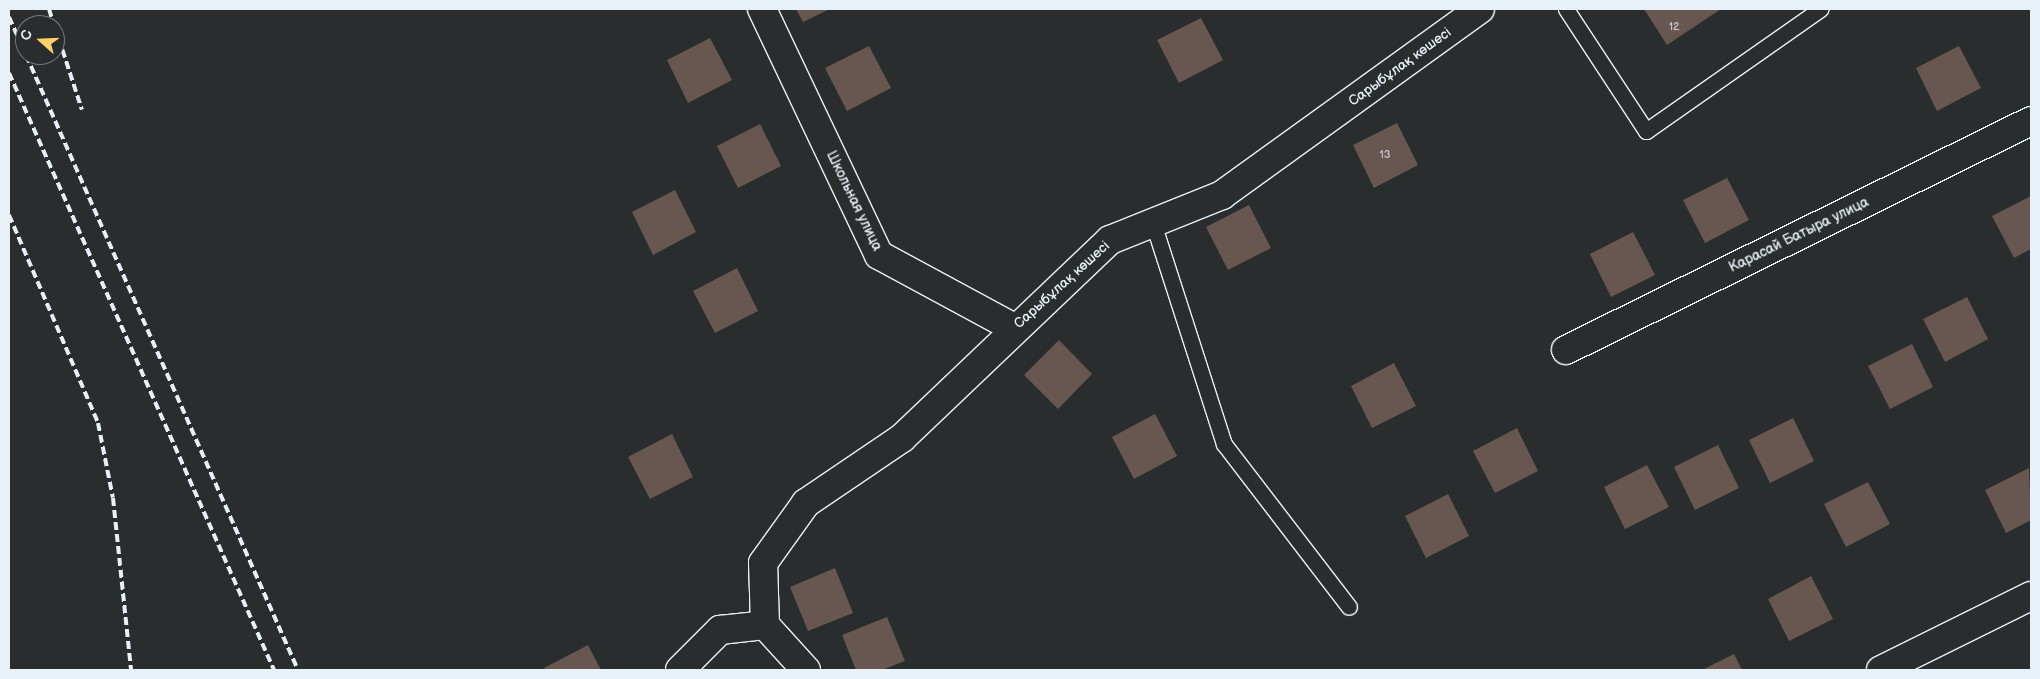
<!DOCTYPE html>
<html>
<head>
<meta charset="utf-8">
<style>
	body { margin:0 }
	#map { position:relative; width:2040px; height:679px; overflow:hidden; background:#2a2d2e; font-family:"Balsamiq Sans",sans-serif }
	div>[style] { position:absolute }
	.building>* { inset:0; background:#685651 }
	.roads { filter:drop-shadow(1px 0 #e8f1f8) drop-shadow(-1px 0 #e8f1f8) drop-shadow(0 1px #e8f1f8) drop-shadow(0 -1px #e8f1f8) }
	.service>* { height:15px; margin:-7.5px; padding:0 7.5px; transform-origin:7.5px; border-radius:7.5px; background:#2a2d2e }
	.minor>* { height:28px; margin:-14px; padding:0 14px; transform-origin:14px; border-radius:14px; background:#2a2d2e }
	.tertiary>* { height:28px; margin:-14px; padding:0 14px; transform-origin:14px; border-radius:14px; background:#2a2d2e }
	.rail>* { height:4px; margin-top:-2px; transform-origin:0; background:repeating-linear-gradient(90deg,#e8f1f8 0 8px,transparent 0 12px) }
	span { translate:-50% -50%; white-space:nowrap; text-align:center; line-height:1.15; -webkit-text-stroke:4px #2a2d2e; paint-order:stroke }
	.number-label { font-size:11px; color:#c8cace }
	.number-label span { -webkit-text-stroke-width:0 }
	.street-label { font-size:14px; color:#e8f1f8 }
	.frame { position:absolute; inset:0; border:10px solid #e8f1f8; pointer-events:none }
	.north { position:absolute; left:15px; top:15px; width:50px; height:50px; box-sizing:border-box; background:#2a2d2e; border:1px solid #767b7f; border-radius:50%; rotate:290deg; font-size:14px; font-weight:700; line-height:20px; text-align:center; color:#e8f1f8 }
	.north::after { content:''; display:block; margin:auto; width:18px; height:22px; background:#ffd166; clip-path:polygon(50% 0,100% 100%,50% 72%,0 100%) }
</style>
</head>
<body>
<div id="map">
	<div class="building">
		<div style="clip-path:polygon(796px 9px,830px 9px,803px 22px)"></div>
		<div style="clip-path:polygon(1644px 9px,1721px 9px,1667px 45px)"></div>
		<div style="clip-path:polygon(1201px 18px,1223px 60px,1179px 83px,1157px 40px)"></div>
		<div style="clip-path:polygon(710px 38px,732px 80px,688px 103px,667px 60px)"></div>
		<div style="clip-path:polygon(869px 46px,891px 88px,847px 111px,825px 68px)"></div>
		<div style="clip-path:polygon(1959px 46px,1981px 88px,1937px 111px,1916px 68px)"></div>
		<div style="clip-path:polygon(1397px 123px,1418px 165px,1374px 188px,1353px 145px)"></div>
		<div style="clip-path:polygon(760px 124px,781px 166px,738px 188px,717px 146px)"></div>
		<div style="clip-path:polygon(1727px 178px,1749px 220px,1705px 243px,1683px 200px)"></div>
		<div style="clip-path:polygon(675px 190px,696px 232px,653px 255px,632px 212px)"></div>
		<div style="clip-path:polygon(2031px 196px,2031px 249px,2014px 258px,1992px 216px)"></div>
		<div style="clip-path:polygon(1249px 205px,1271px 248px,1228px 270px,1206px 227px)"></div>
		<div style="clip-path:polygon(1633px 232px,1655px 275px,1611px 297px,1590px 254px)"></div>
		<div style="clip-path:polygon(737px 268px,758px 311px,715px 333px,693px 291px)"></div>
		<div style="clip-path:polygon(1967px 297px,1988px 339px,1945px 362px,1923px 319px)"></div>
		<div style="clip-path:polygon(1059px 340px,1092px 374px,1058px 409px,1024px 375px)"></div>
		<div style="clip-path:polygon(1912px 344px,1933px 387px,1890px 409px,1868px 366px)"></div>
		<div style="clip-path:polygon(1394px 363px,1416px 406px,1372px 428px,1351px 386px)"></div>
		<div style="clip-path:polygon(1155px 414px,1177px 456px,1134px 479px,1112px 437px)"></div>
		<div style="clip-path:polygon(1793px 418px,1814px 461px,1770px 483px,1749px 440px)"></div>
		<div style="clip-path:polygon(1517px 428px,1538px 471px,1495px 493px,1473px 451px)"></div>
		<div style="clip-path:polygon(672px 434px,693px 477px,650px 499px,628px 457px)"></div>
		<div style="clip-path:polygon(1718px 445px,1739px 488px,1695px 510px,1674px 467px)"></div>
		<div style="clip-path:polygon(1647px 465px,1669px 507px,1625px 529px,1604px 487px)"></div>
		<div style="clip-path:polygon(2029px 468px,2031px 520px,2006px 533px,1985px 490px)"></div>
		<div style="clip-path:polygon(1868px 482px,1890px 524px,1846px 547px,1824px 504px)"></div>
		<div style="clip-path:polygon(1448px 494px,1469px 536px,1426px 558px,1405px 516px)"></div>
		<div style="clip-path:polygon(835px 568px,853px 613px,808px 631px,790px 587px)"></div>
		<div style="clip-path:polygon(1811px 576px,1833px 619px,1789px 641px,1768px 599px)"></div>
		<div style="clip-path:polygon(887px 617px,905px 661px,882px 670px,856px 670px,842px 635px)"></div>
		<div style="clip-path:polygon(588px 645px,601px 670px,546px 670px,544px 668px)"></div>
		<div style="clip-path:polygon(1734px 654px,1742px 670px,1702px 670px)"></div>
	</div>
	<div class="roads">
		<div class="service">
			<div style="left:1566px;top:9px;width:146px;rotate:56.7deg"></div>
			<div style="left:1646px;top:131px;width:213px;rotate:-35deg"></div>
			<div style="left:1153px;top:223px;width:232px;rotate:72.2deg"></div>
			<div style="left:1224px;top:444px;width:205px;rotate:52.5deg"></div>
		</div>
		<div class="minor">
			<div style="left:762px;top:9px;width:272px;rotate:64.6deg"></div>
			<div style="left:879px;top:255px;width:153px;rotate:28.4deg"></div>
			<div style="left:1566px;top:350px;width:518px;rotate:-26.22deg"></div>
			<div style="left:765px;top:625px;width:61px;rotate:47.7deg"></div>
			<div style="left:1881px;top:670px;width:167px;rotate:-26.3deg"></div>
		</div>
		<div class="tertiary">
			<div style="left:680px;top:670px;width:57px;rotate:-45deg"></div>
			<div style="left:720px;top:630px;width:45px;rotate:-6.3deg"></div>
			<div style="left:765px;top:625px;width:62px;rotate:-91.8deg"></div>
			<div style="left:763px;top:563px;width:74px;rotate:-54.4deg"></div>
			<div style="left:806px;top:503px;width:116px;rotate:-34.1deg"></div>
			<div style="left:902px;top:438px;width:287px;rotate:-43.6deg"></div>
			<div style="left:1110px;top:240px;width:121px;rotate:-21.9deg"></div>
			<div style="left:1222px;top:195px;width:318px;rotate:-35.8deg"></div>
		</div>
	</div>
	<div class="rail">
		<div style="left:49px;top:9px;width:17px;rotate:73deg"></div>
		<div style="left:9px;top:17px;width:39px;rotate:66deg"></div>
		<div style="left:55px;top:27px;width:87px;rotate:72deg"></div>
		<div style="left:26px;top:55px;width:672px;rotate:66.14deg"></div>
		<div style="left:9px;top:73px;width:653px;rotate:66.06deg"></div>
		<div style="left:9px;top:215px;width:226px;rotate:66.8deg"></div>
		<div style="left:98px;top:423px;width:76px;rotate:78.7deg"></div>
		<div style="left:113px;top:498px;width:173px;rotate:84deg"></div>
	</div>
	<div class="number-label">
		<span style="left:1674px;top:27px">12</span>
		<span style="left:1385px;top:155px">13</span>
	</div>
	<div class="street-label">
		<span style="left:1400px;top:67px;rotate:-36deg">Сарыбұлақ көшесі</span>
		<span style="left:854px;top:201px;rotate:64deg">Школьная улица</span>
		<span style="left:1799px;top:235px;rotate:-26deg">Карасай Батыра улица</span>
		<span style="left:1062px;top:285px;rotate:-42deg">Сарыбұлақ көшесі</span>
	</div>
	<div class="frame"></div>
	<div class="north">С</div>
</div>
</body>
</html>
